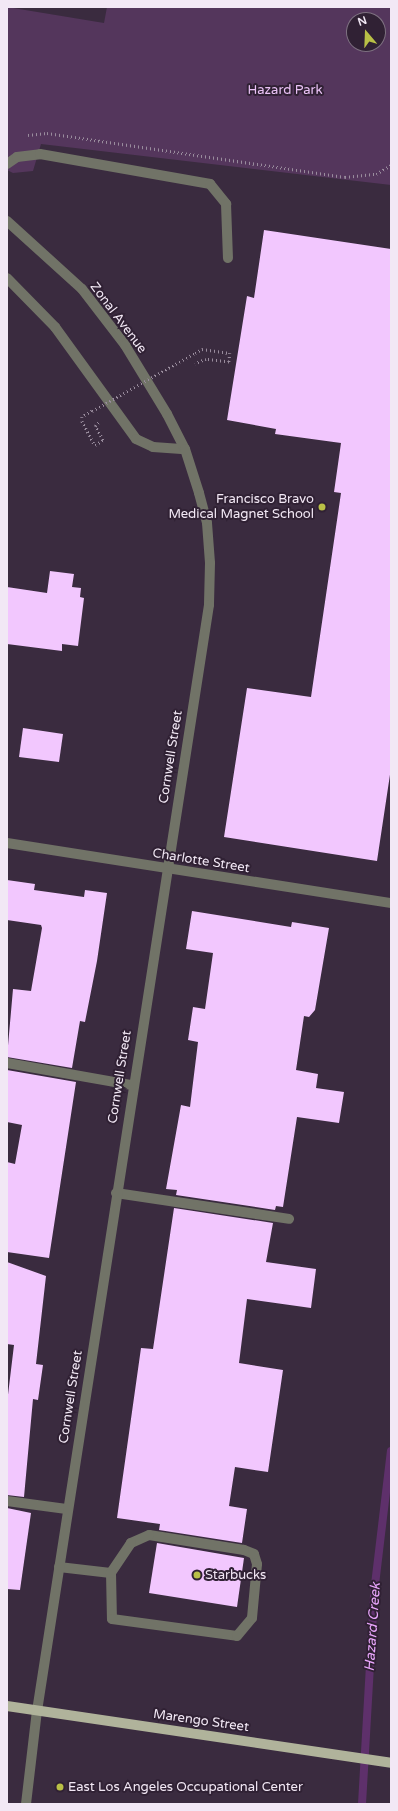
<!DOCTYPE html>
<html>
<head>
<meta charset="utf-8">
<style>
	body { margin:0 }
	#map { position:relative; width:398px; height:1811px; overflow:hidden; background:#3a2b3f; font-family:"Varela Round",sans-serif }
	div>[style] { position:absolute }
	.green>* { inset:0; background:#54365c }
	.stream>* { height:8px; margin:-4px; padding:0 4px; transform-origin:4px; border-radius:4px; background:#5e306b }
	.building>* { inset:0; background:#f2c7fe }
	.path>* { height:2.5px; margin-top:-1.25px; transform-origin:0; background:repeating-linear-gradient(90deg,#998c9d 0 1px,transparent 0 4px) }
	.service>* { height:10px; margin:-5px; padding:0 5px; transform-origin:5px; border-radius:5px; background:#717367 }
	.minor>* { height:10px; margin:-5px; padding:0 5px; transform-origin:5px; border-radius:5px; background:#717367 }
	.primary>* { height:10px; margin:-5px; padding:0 5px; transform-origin:5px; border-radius:5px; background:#b0b39b }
	.path-bridge>* { height:2.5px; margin-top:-1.25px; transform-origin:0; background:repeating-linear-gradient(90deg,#998c9d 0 1px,transparent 0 4px) }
	.dots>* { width:11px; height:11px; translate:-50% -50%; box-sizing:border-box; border:2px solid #302134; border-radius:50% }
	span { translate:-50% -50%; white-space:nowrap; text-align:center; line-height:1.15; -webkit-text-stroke:4px #302134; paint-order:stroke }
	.park-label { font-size:13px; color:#eac2f6 }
	.street-label { font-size:13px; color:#f2e8f5 }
	.poi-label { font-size:13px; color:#f2e8f5 }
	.right { translate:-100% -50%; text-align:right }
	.left { translate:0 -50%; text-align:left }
	.water-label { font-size:14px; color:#e9a6fc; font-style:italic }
	.frame { position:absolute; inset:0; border:8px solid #f2e8f5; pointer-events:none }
	.north { position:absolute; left:346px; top:12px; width:40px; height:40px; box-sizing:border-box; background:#302134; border:1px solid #7e7181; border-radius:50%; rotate:341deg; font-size:11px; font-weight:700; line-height:16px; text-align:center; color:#f2e8f5 }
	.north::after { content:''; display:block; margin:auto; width:14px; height:18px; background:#b9c046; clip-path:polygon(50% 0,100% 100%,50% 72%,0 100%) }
</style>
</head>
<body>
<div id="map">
	<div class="green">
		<div style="clip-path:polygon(evenodd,7px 7px,104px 23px,107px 7px,391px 7px,391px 185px,41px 144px,33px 171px,13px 173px,7px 170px,7px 7px,354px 20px,378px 20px,378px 44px,354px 44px,354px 20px)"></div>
	</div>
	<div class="stream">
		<div style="left:362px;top:1804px;width:211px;rotate:-86.7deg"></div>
		<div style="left:374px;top:1593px;width:143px;rotate:-83.2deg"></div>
	</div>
	<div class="building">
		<div style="clip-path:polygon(264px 230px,391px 249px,391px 768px,377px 861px,224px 837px,247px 688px,311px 697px,341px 493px,334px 492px,341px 443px,275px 434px,276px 429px,227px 420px,247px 296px,254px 298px)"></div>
		<div style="clip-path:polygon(50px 571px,74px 574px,72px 587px,81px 588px,80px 597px,84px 598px,78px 646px,62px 644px,62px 651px,7px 644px,7px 587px,47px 593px)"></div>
		<div style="clip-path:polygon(23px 728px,63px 734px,59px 762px,19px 757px)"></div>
		<div style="clip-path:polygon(7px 880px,35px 884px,34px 890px,84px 897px,85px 890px,107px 893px,97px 961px,85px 1022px,80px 1021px,72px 1068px,7px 1057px,13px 989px,31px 991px,42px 928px,41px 925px,7px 920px)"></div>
		<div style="clip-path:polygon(192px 911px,291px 927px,292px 922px,329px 928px,315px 1010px,309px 1017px,304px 1016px,296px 1070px,318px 1074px,316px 1088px,344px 1092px,339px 1123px,297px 1117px,283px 1207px,276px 1206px,275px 1210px,176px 1195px,177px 1190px,166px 1189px,181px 1105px,190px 1107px,198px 1042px,188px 1040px,193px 1007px,205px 1009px,213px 953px,186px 949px)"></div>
		<div style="clip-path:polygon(7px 1070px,76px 1082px,49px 1258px,7px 1252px,7px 1162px,15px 1164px,22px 1125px,7px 1122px)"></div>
		<div style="clip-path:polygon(174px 1208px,273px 1223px,266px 1262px,316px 1269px,311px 1308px,247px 1299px,239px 1363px,283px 1370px,268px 1472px,235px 1467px,229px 1506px,247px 1509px,242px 1543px,159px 1530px,160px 1524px,117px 1518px,141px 1348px,153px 1349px)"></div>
		<div style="clip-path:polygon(7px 1262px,46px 1276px,36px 1364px,43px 1365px,38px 1400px,33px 1399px,24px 1497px,7px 1495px,7px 1403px,14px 1345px,7px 1344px)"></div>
		<div style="clip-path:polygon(7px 1508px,31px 1513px,20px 1590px,7px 1589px)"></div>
		<div style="clip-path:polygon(157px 1543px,244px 1558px,237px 1607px,149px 1593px)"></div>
	</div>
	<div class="path">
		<div style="left:28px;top:135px;width:19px;rotate:-6deg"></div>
		<div style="left:47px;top:133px;width:301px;rotate:8.4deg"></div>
		<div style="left:345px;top:177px;width:31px;rotate:-6deg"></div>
		<div style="left:376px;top:174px;width:17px;rotate:-31deg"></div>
		<div style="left:195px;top:353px;width:8px;rotate:-30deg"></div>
		<div style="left:202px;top:349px;width:28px;rotate:8deg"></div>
		<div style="left:230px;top:353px;width:9px;rotate:96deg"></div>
		<div style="left:229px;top:362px;width:23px;rotate:-173deg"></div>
		<div style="left:206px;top:359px;width:12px;rotate:156deg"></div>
		<div style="left:92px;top:411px;width:12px;rotate:149deg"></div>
		<div style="left:82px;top:417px;width:4px;rotate:90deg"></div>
		<div style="left:82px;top:421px;width:27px;rotate:62deg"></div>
		<div style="left:95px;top:445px;width:9px;rotate:-32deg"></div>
		<div style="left:103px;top:440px;width:16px;rotate:-120deg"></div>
		<div style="left:95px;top:426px;width:8px;rotate:-45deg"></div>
	</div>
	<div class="service">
		<div style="left:7px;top:164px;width:12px;rotate:-35deg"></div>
		<div style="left:17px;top:157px;width:23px;rotate:-7deg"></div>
		<div style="left:40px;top:154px;width:173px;rotate:10deg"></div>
		<div style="left:210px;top:184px;width:26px;rotate:51deg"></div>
		<div style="left:226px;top:204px;width:54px;rotate:87.9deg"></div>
		<div style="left:7px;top:278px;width:69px;rotate:45.6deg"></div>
		<div style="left:55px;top:327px;width:138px;rotate:54.1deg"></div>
		<div style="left:136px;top:439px;width:19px;rotate:25deg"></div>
		<div style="left:153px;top:447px;width:32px;rotate:4deg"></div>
		<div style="left:7px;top:1063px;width:127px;rotate:10deg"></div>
		<div style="left:116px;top:1193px;width:175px;rotate:8.5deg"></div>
		<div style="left:7px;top:1501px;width:60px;rotate:7.7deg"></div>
		<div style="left:59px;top:1567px;width:52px;rotate:6.6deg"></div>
		<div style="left:111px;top:1573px;width:46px;rotate:88.8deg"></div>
		<div style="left:112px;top:1619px;width:126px;rotate:7.7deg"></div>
		<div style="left:237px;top:1636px;width:23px;rotate:-50deg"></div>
		<div style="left:252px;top:1618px;width:54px;rotate:-84.7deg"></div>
		<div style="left:257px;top:1564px;width:10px;rotate:-107deg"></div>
		<div style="left:254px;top:1554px;width:11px;rotate:-158deg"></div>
		<div style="left:244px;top:1550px;width:96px;rotate:-171deg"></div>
		<div style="left:149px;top:1535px;width:20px;rotate:156deg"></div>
		<div style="left:131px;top:1543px;width:36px;rotate:124deg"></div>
		<div style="left:26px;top:1804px;width:94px;rotate:-83.3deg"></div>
	</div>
	<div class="minor">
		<div style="left:7px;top:221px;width:101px;rotate:42.2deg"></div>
		<div style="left:82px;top:289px;width:71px;rotate:52.5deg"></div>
		<div style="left:125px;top:345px;width:81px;rotate:58.7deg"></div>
		<div style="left:167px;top:414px;width:39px;rotate:63deg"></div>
		<div style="left:185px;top:449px;width:46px;rotate:72.3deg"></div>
		<div style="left:199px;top:493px;width:31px;rotate:75deg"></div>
		<div style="left:207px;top:523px;width:40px;rotate:85.7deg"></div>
		<div style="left:210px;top:563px;width:42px;rotate:91.4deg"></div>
		<div style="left:209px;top:605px;width:1119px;rotate:98.84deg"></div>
		<div style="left:7px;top:843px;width:389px;rotate:8.9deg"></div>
	</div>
	<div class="primary">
		<div style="left:7px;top:1706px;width:388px;rotate:8.4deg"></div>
	</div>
	<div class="path-bridge">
		<div style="left:92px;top:411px;width:118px;rotate:-29.4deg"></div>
	</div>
	<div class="dots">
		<div style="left:322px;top:507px;background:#b9c046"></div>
		<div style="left:197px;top:1575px;background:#b9c046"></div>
		<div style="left:60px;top:1787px;background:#b9c046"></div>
	</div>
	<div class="park-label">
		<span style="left:285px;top:90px">Hazard Park</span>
	</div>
	<div class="street-label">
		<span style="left:118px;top:318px;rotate:53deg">Zonal Avenue</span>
		<span style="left:171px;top:757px;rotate:-81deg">Cornwell Street</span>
		<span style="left:201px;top:861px;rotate:9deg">Charlotte Street</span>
		<span style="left:120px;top:1077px;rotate:-81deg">Cornwell Street</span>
		<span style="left:71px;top:1397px;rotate:-81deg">Cornwell Street</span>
		<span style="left:201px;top:1721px;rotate:8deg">Marengo Street</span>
	</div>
	<div class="poi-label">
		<span class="right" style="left:314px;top:507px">Francisco Bravo<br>Medical Magnet School</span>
		<span class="left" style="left:205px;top:1575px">Starbucks</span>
		<span class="left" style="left:68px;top:1787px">East Los Angeles Occupational Center</span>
	</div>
	<div class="water-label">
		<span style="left:373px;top:1627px;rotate:-86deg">Hazard Creek</span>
	</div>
	<div class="frame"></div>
	<div class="north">N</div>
</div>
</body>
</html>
